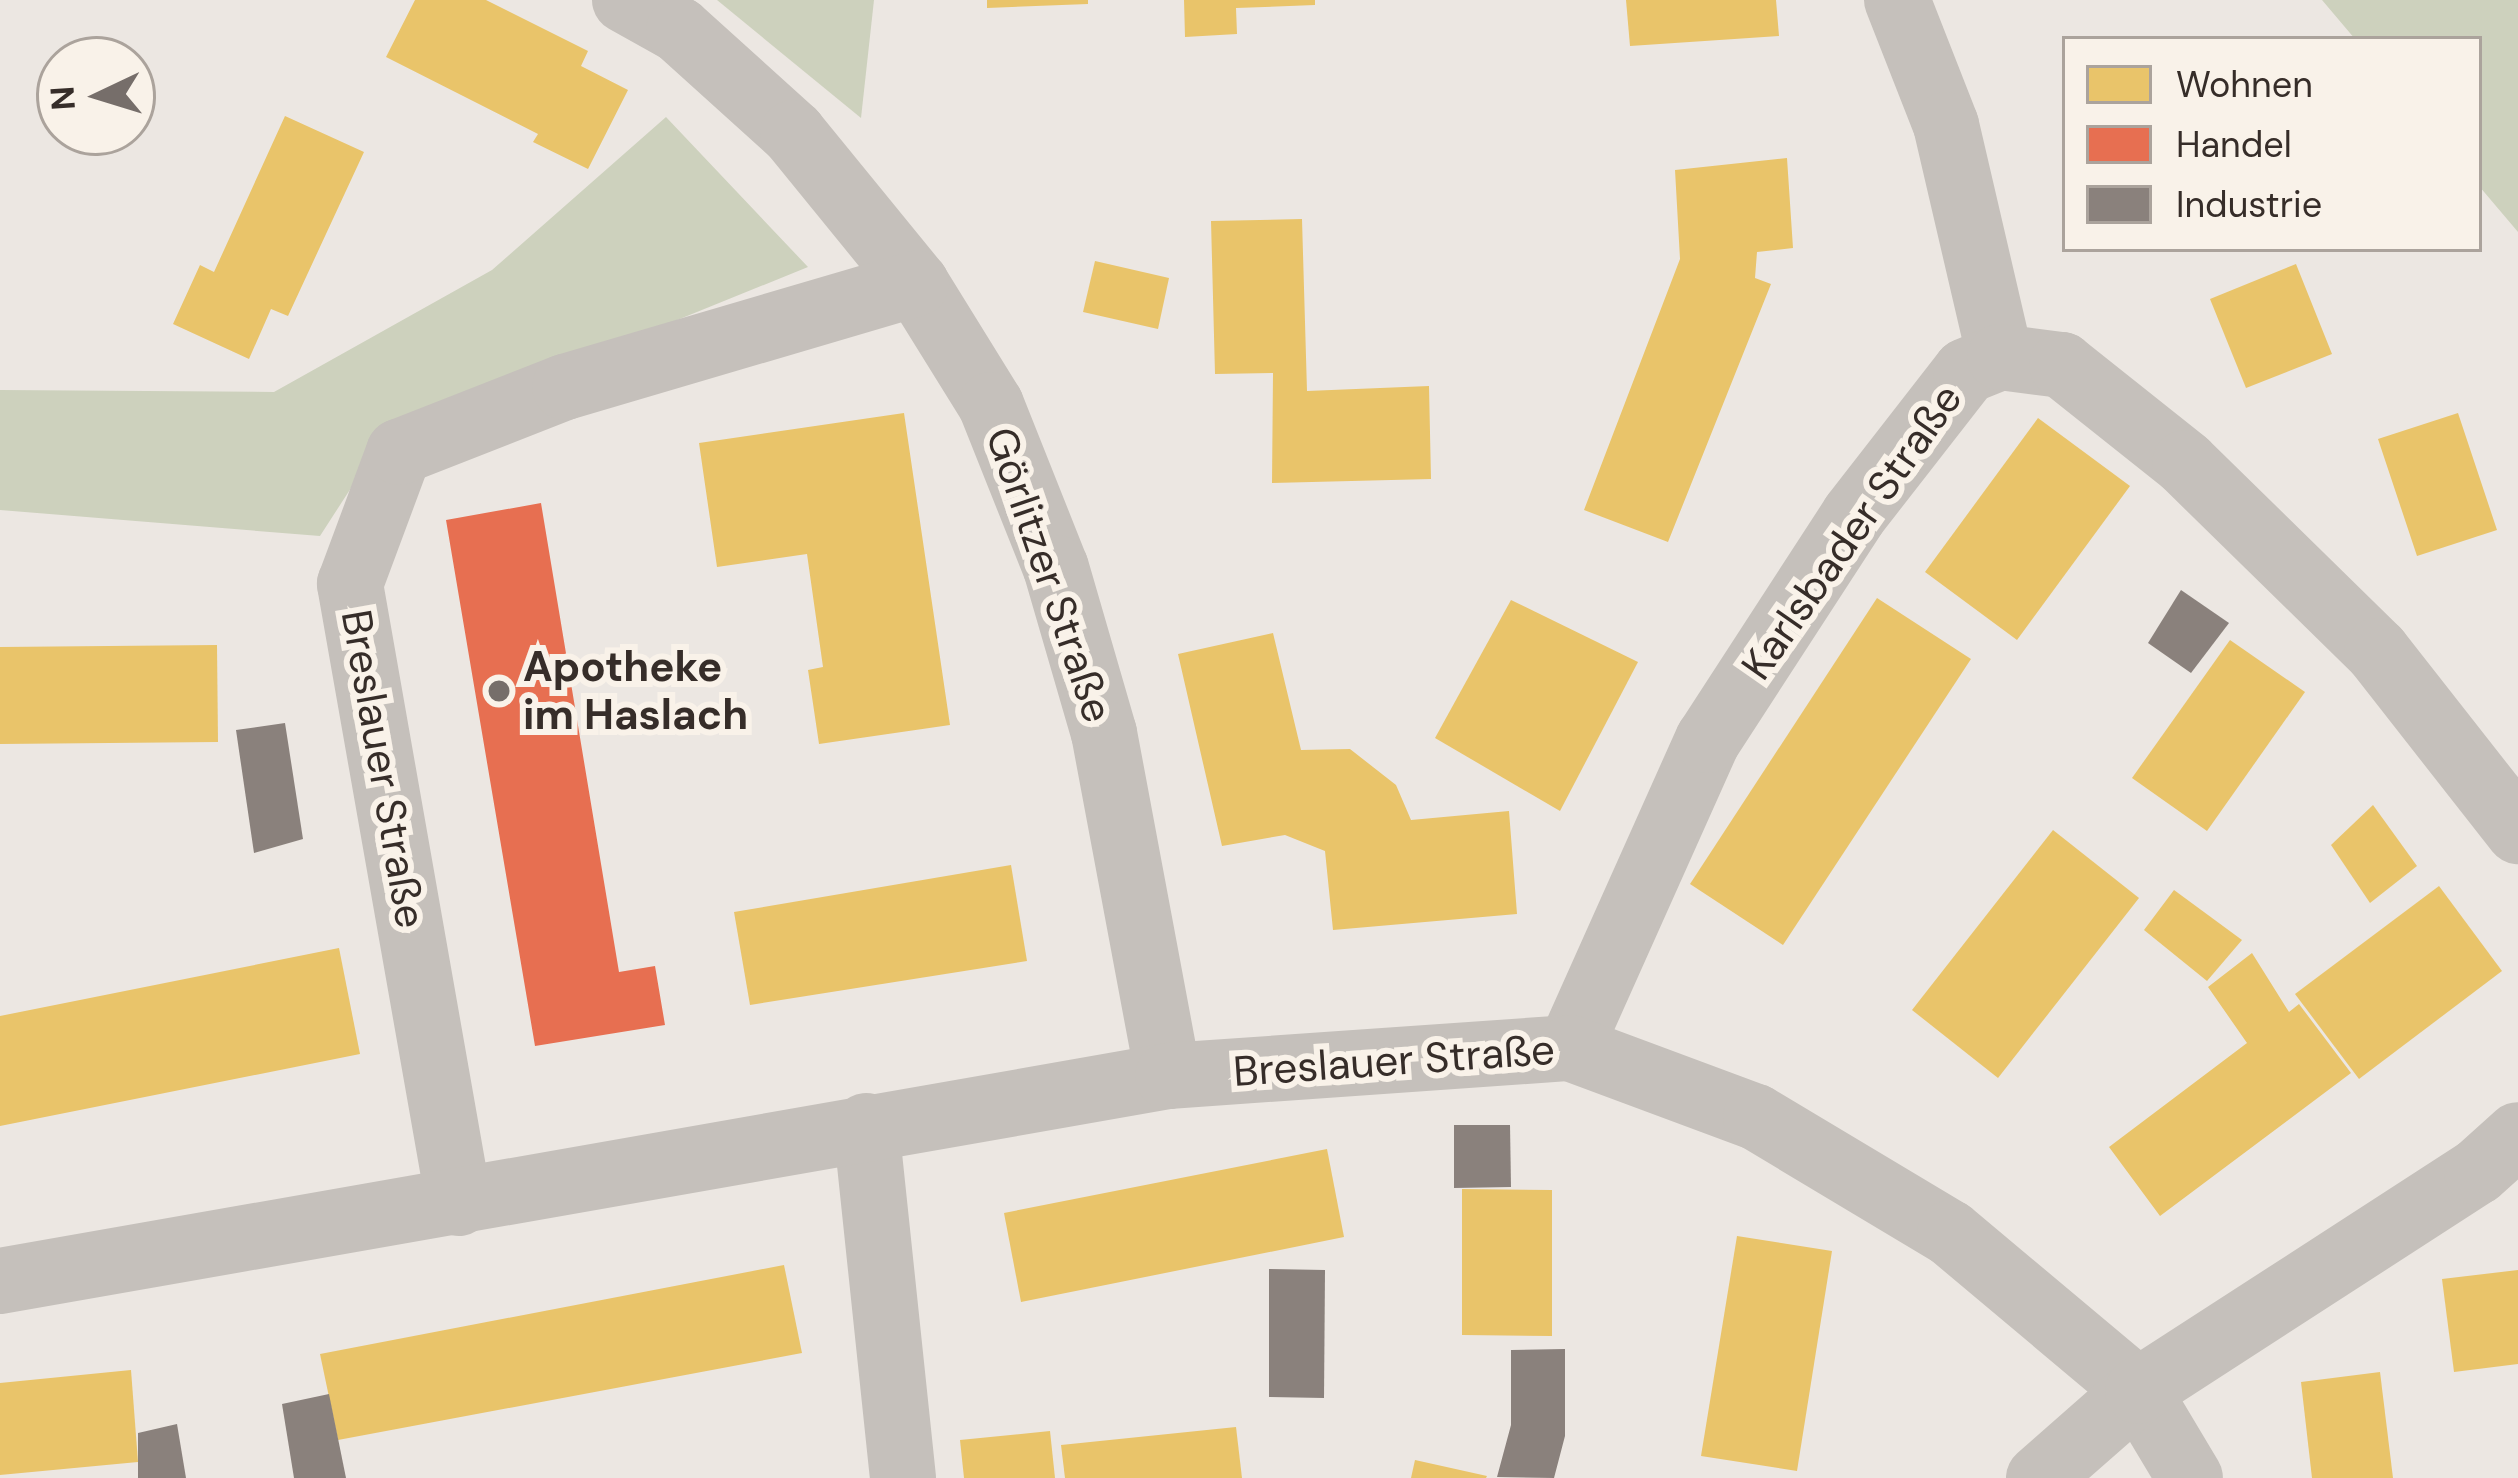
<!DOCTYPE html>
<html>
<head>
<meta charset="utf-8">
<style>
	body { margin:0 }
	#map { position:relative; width:2518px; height:1478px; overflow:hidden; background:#ece7e2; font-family:"DM Sans",sans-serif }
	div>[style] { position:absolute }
	.green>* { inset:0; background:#cdd1bd }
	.homes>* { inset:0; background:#e9c46a }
	.shops>* { inset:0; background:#e76f51 }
	.industry>* { inset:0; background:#8a817c }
	.minor>* { height:66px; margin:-33px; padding:0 33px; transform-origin:33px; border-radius:33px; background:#c5c0bb }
	.dots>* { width:33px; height:33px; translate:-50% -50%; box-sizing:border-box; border:6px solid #f9f2e9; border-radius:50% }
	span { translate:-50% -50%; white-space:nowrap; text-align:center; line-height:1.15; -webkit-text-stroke:12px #f9f2e9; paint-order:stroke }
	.street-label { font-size:42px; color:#362d29 }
	.poi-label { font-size:42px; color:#362d29; font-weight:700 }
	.left { translate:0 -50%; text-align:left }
	.legend { position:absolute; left:2062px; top:36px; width:420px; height:216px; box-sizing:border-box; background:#f9f2e9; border:3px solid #aba39c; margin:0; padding:15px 21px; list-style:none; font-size:36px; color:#362d29 }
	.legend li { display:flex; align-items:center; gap:24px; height:60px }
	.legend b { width:60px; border:3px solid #aba39c }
	.north { position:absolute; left:36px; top:36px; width:120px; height:120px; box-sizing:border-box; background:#f9f2e9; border:3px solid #aba39c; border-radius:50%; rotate:266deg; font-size:33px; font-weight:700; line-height:48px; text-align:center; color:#362d29 }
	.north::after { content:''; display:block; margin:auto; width:42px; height:54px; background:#766e6a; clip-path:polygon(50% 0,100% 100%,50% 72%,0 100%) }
</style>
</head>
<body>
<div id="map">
	<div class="green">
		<div style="clip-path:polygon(717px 0,874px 0,861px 118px)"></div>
		<div style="clip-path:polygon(2322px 0,2518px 0,2518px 232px,2479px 186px,2479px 39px,2355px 39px)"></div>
		<div style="clip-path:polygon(666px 117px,808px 267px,382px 440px,320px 536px,0 510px,0 390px,274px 392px,492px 270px)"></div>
	</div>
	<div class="homes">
		<div style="clip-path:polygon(415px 0,486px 0,588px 51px,581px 66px,628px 90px,588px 169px,533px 142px,538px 134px,386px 57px)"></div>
		<div style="clip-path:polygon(987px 0,1088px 0,1088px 4px,987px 8px)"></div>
		<div style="clip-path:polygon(1184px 0,1315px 0,1315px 5px,1236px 8px,1237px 34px,1185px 37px)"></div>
		<div style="clip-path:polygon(1626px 0,1776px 0,1779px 36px,1630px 46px)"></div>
		<div style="clip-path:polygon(285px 116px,364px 152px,288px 316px,271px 309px,249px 359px,173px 324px,200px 265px,214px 272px)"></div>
		<div style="clip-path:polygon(1787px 158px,1793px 248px,1757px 252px,1755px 278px,1771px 284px,1668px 542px,1584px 510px,1680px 259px,1675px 170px)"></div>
		<div style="clip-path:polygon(1302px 219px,1307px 391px,1429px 386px,1431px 479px,1272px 483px,1273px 373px,1215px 374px,1211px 221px)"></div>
		<div style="clip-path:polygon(1095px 261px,1169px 278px,1158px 329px,1083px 312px)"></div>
		<div style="clip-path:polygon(2296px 264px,2332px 354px,2246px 388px,2210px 299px)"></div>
		<div style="clip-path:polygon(904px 413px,950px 725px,819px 744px,808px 670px,823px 667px,807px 554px,717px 567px,699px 443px)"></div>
		<div style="clip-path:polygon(2458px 413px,2497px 530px,2417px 556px,2378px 439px)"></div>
		<div style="clip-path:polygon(2038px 418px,2130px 486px,2017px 640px,1925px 572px)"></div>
		<div style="clip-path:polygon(1877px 598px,1971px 659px,1783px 945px,1690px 884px)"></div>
		<div style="clip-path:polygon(1511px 600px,1638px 662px,1560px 811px,1435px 738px)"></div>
		<div style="clip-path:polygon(1273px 633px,1301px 750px,1350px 749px,1396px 785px,1411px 820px,1509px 811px,1517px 914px,1333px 930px,1325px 851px,1285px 835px,1222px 846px,1178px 654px)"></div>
		<div style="clip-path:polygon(2230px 640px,2305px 692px,2207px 831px,2132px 778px)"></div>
		<div style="clip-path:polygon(217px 645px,218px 742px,0 744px,0 647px)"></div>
		<div style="clip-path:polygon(2373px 805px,2417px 866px,2370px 903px,2331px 845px)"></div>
		<div style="clip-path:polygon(2053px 830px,2139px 898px,1998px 1078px,1912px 1010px)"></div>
		<div style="clip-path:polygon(1011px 865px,1027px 961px,750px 1005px,734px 912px)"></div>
		<div style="clip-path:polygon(2439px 886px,2502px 971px,2359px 1079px,2295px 994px)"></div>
		<div style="clip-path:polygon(2174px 890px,2242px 940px,2207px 981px,2144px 930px)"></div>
		<div style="clip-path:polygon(339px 948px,360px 1054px,0 1126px,0 1016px)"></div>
		<div style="clip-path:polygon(2252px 953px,2289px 1012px,2299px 1004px,2351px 1073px,2160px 1216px,2109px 1147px,2247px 1043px,2208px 987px)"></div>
		<div style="clip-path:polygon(1327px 1149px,1344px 1237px,1021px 1302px,1004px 1213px)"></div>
		<div style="clip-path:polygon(1462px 1189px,1552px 1190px,1552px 1336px,1462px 1335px)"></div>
		<div style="clip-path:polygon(1737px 1236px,1832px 1251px,1797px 1471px,1701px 1456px)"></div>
		<div style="clip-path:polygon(784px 1265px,802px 1353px,338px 1440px,320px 1354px)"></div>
		<div style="clip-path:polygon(2518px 1270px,2518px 1364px,2454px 1372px,2442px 1279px)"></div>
		<div style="clip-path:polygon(131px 1370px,138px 1462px,0 1475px,0 1383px)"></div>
		<div style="clip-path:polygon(2380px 1372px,2393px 1478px,2312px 1478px,2301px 1382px)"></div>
		<div style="clip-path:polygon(1236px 1427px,1242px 1478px,1065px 1478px,1061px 1445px)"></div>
		<div style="clip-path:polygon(1050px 1431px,1055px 1478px,964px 1478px,960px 1440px)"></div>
		<div style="clip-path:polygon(1415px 1460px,1487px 1476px,1486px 1478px,1411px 1478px)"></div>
	</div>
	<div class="shops">
		<div style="clip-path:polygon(541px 503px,619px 972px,655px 966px,665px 1025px,535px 1046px,446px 520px)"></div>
	</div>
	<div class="industry">
		<div style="clip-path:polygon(2181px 590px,2229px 623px,2191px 673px,2148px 643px)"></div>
		<div style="clip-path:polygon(285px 723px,303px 839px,254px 853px,236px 730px)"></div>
		<div style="clip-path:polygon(1454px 1125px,1510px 1125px,1511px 1187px,1454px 1188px)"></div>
		<div style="clip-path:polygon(1269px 1269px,1325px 1270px,1324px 1398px,1269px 1397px)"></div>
		<div style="clip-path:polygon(1565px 1349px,1565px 1436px,1554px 1478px,1497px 1477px,1511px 1425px,1511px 1350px)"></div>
		<div style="clip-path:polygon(329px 1394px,346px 1478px,294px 1478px,282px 1404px)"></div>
		<div style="clip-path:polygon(177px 1424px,186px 1478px,138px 1478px,138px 1433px)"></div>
	</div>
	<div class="minor">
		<div style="left:625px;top:0;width:62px;rotate:29.1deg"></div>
		<div style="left:679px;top:30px;width:154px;rotate:42.1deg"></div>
		<div style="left:793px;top:133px;width:195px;rotate:50.8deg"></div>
		<div style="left:916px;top:284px;width:142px;rotate:58.2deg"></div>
		<div style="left:991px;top:405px;width:175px;rotate:68.3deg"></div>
		<div style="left:1056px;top:568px;width:172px;rotate:73.8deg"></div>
		<div style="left:1104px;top:733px;width:349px;rotate:79.4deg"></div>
		<div style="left:1897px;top:0;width:134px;rotate:68.6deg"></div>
		<div style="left:1946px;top:125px;width:238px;rotate:76.9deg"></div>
		<div style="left:1570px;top:1048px;width:338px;rotate:-65.9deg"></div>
		<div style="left:1708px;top:740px;width:268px;rotate:-57deg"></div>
		<div style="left:1854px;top:515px;width:182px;rotate:-52.1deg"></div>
		<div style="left:1966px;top:371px;width:37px;rotate:-22deg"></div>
		<div style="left:2000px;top:357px;width:63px;rotate:7.4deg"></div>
		<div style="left:2062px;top:365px;width:157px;rotate:38.5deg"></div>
		<div style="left:2185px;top:463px;width:269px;rotate:44.4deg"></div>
		<div style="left:2377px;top:651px;width:229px;rotate:51.9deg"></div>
		<div style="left:866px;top:1126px;width:354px;rotate:84deg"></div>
		<div style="left:459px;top:1203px;width:629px;rotate:-99.99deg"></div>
		<div style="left:350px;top:584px;width:141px;rotate:-69.6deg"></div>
		<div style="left:399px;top:452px;width:178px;rotate:-21.4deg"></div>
		<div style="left:565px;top:387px;width:366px;rotate:-16.4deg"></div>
		<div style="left:0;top:1281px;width:1186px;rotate:-9.95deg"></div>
		<div style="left:1168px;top:1076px;width:403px;rotate:-4deg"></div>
		<div style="left:1570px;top:1048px;width:198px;rotate:20.4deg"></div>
		<div style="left:1756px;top:1117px;width:226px;rotate:30.9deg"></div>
		<div style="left:1950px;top:1233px;width:246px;rotate:40deg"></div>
		<div style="left:2138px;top:1391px;width:101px;rotate:59.1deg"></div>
		<div style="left:2039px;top:1478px;width:132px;rotate:-41.3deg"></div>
		<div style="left:2138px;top:1391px;width:404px;rotate:-32.9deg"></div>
		<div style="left:2477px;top:1172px;width:55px;rotate:-42.1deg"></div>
	</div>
	<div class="dots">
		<div style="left:499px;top:691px;background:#766e6a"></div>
	</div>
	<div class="street-label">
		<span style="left:1852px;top:532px;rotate:-55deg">Karlsbader Straße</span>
		<span style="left:1049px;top:575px;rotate:71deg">Görlitzer Straße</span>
		<span style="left:383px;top:769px;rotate:80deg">Breslauer Straße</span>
		<span style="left:1394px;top:1061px;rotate:-4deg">Breslauer Straße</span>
	</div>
	<div class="poi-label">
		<span class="left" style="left:523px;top:691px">Apotheke<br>im Haslach</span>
	</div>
	<ul class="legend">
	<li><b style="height:33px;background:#e9c46a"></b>Wohnen</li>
	<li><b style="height:33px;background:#e76f51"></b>Handel</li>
	<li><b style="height:33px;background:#8a817c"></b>Industrie</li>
	</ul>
	<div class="north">N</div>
</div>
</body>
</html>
